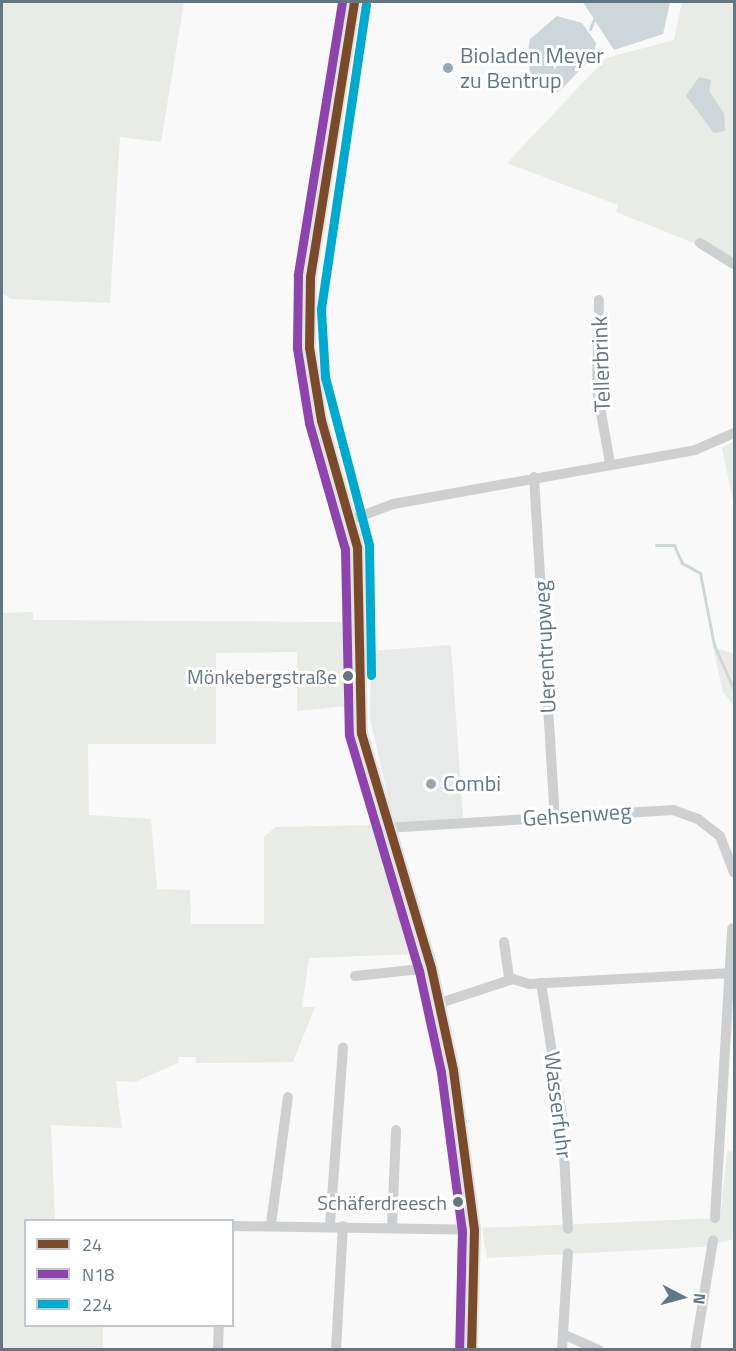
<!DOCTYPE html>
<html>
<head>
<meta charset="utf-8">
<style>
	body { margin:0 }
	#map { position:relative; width:736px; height:1351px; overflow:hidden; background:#f9f9f9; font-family:"Titillium Web",sans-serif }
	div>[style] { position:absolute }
	.built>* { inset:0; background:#e8e9e9 }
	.green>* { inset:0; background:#e8ebe6 }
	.water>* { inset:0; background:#ced6d9 }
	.stream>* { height:3px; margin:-1.5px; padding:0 1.5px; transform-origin:1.5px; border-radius:1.5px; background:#ced6d9 }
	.minor>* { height:10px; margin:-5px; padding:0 5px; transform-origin:5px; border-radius:5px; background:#cecfd0 }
	.secondary>* { height:14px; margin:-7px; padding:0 7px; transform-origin:7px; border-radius:7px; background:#e1e2e2 }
	.bus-1>* { height:9px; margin:-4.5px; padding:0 4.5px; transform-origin:4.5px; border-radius:4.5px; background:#7a4b2a }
	.bus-2>* { height:9px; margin:-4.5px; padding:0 4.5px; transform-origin:4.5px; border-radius:4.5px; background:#8e44ad }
	.bus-3>* { height:9px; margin:-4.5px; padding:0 4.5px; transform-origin:4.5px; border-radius:4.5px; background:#00a9ce }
	.dots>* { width:16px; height:16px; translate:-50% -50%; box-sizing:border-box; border:3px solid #fff; border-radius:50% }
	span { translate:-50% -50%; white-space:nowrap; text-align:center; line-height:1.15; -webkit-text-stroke:6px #fff; paint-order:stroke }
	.bus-label { font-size:20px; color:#657683 }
	.right { translate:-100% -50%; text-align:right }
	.poi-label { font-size:22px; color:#657683 }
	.left { translate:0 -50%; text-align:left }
	.street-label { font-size:22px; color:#657683 }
	.frame { position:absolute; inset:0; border:3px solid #657683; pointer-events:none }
	.legend { position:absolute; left:24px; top:1219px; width:210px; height:108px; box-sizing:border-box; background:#fff; border:2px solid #c1c8cd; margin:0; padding:8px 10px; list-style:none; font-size:18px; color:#657683 }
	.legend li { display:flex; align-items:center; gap:12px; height:30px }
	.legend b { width:30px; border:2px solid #c1c8cd }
	.north { position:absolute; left:652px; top:1267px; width:60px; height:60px; -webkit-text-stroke:4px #fff; paint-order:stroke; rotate:96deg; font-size:16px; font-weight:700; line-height:24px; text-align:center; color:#657683 }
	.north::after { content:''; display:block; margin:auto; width:21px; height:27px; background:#657683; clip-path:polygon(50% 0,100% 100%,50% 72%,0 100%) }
</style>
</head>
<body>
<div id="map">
	<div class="built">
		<div style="clip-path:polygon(451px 645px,463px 818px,394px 824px,370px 718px,371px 651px)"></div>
	</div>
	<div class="green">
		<div style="clip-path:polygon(2px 2px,184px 2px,161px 142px,120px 137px,110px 303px,11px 299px,2px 293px)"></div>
		<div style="clip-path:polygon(682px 2px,734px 2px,734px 259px,616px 212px,618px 205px,507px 163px,606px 58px,674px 40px)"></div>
		<div style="clip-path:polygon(734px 441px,734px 505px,722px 448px)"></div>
		<div style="clip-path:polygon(33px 612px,33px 620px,347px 622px,348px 706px,297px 711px,297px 652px,216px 653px,216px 744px,88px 744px,89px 815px,151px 819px,157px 889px,190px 890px,191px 924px,264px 924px,264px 837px,276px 827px,375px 825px,416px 954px,309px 958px,302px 1007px,315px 1007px,293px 1062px,196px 1063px,196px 1057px,179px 1057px,178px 1063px,135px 1082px,116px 1081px,122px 1128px,51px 1125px,55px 1220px,26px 1220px,26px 1326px,103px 1326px,103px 1349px,2px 1349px,2px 613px)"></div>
		<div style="clip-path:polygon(713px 647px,734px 654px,734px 706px,723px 692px)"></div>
		<div style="clip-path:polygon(727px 1151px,734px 1152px,734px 1239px,703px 1247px,487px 1258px,482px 1228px,720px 1218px)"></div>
	</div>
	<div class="water">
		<div style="clip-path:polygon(583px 2px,670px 2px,670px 3px,663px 34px,614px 50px)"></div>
		<div style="clip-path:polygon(557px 16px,582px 23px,596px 43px,593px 56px,559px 92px,548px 90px,531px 75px,527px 58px,530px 39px)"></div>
		<div style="clip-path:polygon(699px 77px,711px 80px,709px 91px,724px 113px,725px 131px,714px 133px,686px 96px)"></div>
	</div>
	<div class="stream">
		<div style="left:590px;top:29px;width:13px;rotate:-67deg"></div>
		<div style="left:656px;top:545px;width:18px"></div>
		<div style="left:674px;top:545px;width:20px;rotate:66deg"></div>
		<div style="left:682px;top:563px;width:21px;rotate:29deg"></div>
		<div style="left:700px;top:573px;width:73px;rotate:79deg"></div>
		<div style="left:714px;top:645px;width:49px;rotate:66deg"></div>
	</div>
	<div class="minor">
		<div style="left:700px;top:243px;width:40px;rotate:32deg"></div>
		<div style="left:599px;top:300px;width:90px;rotate:91.3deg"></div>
		<div style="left:597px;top:390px;width:74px;rotate:79.9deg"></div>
		<div style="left:534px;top:477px;width:341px;rotate:86.5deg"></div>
		<div style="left:350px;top:520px;width:46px;rotate:-20.4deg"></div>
		<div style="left:393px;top:504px;width:307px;rotate:-10.1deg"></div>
		<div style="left:695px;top:450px;width:43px;rotate:-23.6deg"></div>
		<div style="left:386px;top:828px;width:288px;rotate:-3.6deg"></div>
		<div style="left:673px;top:810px;width:27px;rotate:20deg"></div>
		<div style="left:698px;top:819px;width:28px;rotate:38deg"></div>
		<div style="left:720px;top:836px;width:39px;rotate:69deg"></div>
		<div style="left:504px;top:942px;width:37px;rotate:82deg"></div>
		<div style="left:355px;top:976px;width:76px;rotate:-6deg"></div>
		<div style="left:541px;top:983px;width:134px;rotate:81deg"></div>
		<div style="left:562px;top:1115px;width:114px;rotate:87deg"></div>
		<div style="left:440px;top:1003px;width:77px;rotate:-18.2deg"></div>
		<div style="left:513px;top:979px;width:17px;rotate:17deg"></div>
		<div style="left:529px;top:984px;width:202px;rotate:-3.1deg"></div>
		<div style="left:715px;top:1218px;width:290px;rotate:-86.6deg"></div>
		<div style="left:271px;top:1224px;width:128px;rotate:-82.4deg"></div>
		<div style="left:330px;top:1225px;width:178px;rotate:-85.8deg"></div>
		<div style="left:232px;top:1226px;width:242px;rotate:0.9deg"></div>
		<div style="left:392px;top:1227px;width:97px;rotate:-87.6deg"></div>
		<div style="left:565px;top:1335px;width:37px;rotate:24deg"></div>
		<div style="left:218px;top:1350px;width:24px;rotate:-88deg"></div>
		<div style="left:336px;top:1350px;width:124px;rotate:-86.8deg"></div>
		<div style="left:562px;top:1350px;width:97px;rotate:-86.5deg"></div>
		<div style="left:695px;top:1350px;width:111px;rotate:-80.7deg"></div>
	</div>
	<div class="secondary">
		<div style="left:354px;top:2px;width:278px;rotate:99.1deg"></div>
		<div style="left:310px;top:277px;width:70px;rotate:90.8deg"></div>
		<div style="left:309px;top:347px;width:74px;rotate:80.7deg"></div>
		<div style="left:321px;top:420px;width:132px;rotate:74.2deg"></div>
		<div style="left:357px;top:547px;width:186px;rotate:88.8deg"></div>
		<div style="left:361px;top:733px;width:245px;rotate:73.4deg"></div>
		<div style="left:431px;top:968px;width:104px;rotate:77.8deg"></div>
		<div style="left:453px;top:1070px;width:161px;rotate:82.5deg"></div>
		<div style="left:474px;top:1230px;width:120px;rotate:91.4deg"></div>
	</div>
	<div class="bus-1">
		<div style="left:354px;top:2px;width:278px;rotate:99.1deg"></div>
		<div style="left:310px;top:277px;width:70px;rotate:90.8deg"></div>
		<div style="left:309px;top:347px;width:74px;rotate:80.7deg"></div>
		<div style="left:321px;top:420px;width:132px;rotate:74.2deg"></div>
		<div style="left:357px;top:547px;width:186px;rotate:88.8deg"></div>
		<div style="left:361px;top:733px;width:245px;rotate:73.4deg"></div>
		<div style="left:431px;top:968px;width:104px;rotate:77.8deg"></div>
		<div style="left:453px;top:1070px;width:161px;rotate:82.5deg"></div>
		<div style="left:474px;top:1230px;width:120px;rotate:91.4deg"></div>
	</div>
	<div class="bus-2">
		<div style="left:342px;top:2px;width:277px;rotate:99.2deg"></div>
		<div style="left:298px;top:275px;width:73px;rotate:90.8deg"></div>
		<div style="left:297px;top:348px;width:76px;rotate:80.9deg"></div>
		<div style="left:309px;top:423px;width:131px;rotate:74.1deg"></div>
		<div style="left:345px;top:549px;width:186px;rotate:88.8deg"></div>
		<div style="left:349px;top:735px;width:246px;rotate:73.5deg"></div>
		<div style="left:419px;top:971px;width:103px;rotate:77.7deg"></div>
		<div style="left:441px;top:1072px;width:160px;rotate:82.5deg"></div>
		<div style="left:462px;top:1231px;width:119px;rotate:91.4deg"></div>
	</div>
	<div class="bus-3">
		<div style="left:366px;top:4px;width:309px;rotate:98.4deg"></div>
		<div style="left:321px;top:310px;width:67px;rotate:86.6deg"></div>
		<div style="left:325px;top:377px;width:174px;rotate:75.3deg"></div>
		<div style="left:369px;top:545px;width:130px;rotate:89.1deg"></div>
	</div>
	<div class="dots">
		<div style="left:448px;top:68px;background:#99a4ac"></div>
		<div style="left:348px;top:676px;background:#657683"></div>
		<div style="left:431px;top:784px;background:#99a4ac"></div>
		<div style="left:458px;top:1202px;background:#657683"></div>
	</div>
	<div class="bus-label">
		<span class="right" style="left:337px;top:676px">Mönkebergstraße</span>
		<span class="right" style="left:447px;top:1202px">Schäferdreesch</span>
	</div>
	<div class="poi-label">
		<span class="left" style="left:460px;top:68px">Bioladen Meyer<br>zu Bentrup</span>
		<span class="left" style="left:443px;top:784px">Combi</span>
	</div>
	<div class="street-label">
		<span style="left:601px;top:364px;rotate:-92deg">Tellerbrink</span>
		<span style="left:545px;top:647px;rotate:-93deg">Uerentrupweg</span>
		<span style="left:577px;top:815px;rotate:-4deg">Gehsenweg</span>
		<span style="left:558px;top:1105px;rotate:83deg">Wasserfuhr</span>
	</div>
	<div class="frame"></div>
	<ul class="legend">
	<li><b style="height:8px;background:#7a4b2a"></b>24</li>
	<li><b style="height:8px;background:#8e44ad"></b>N18</li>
	<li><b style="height:8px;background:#00a9ce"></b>224</li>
	</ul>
	<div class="north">N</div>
</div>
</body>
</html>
